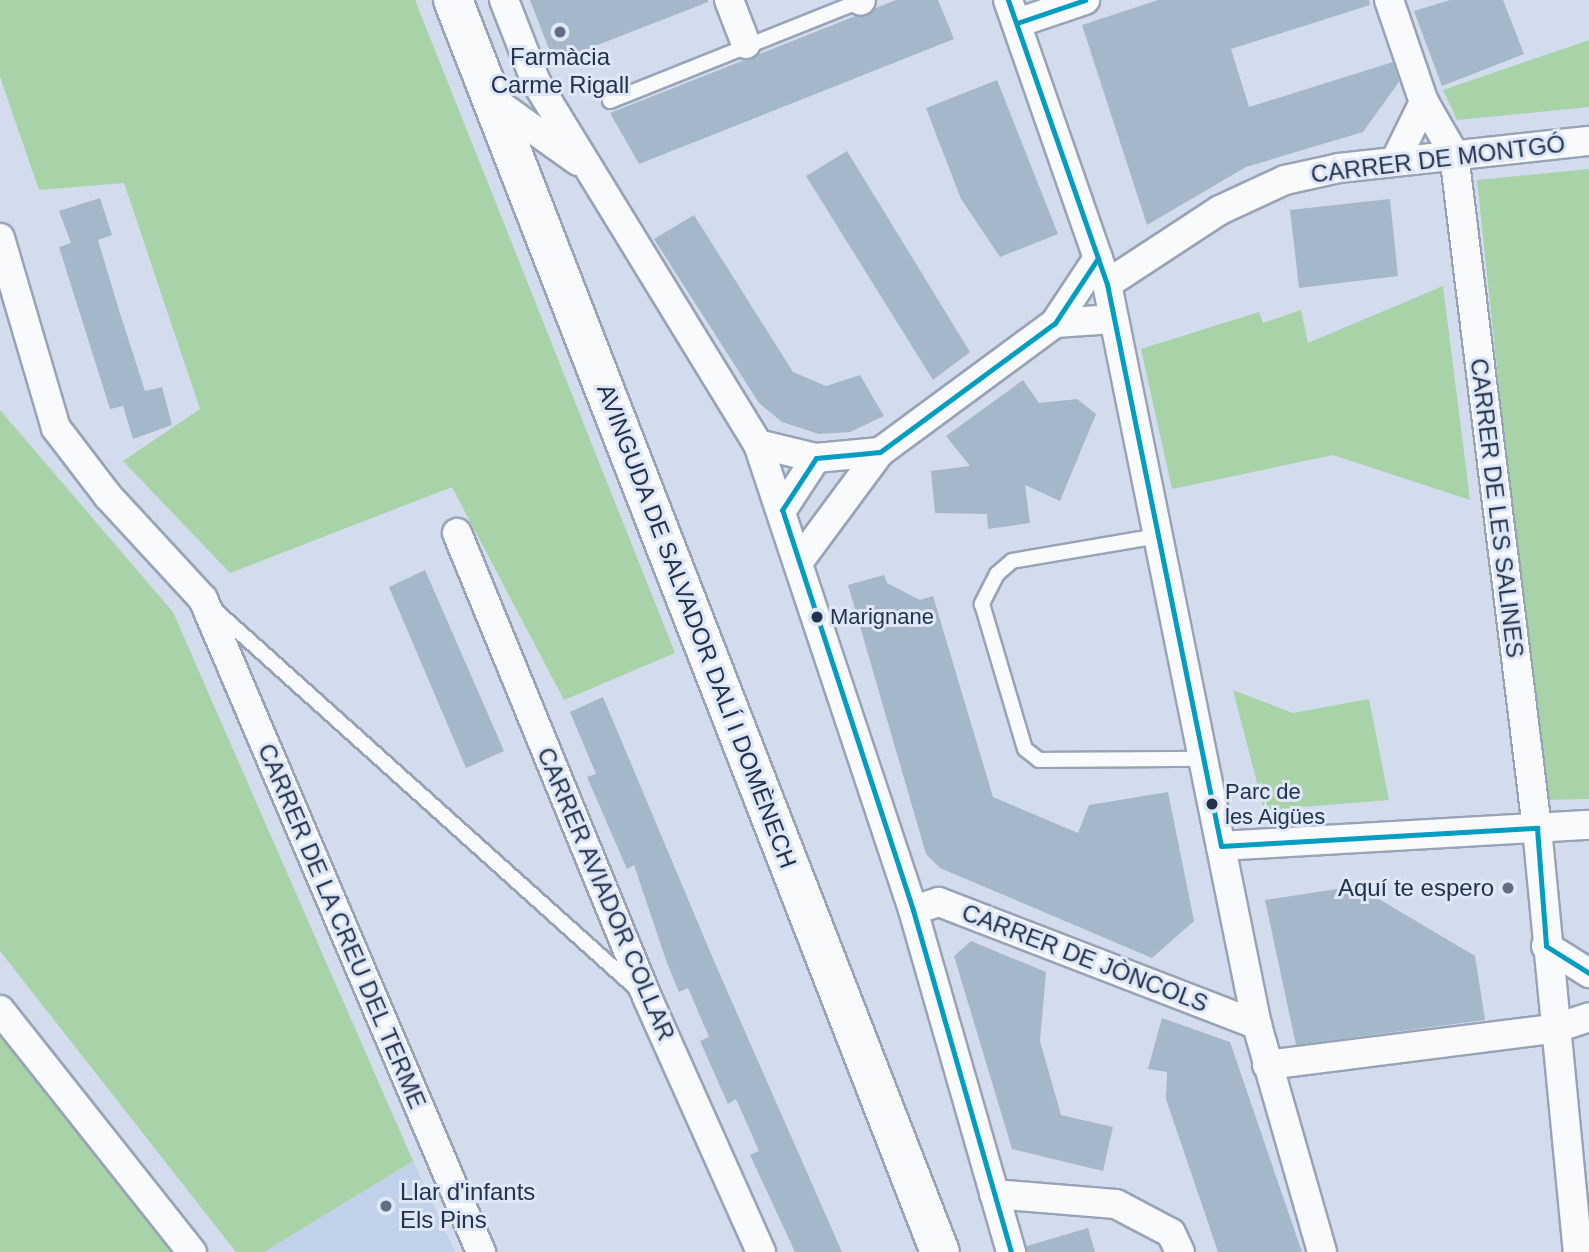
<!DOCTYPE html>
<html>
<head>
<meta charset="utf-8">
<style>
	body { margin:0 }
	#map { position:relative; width:1589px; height:1252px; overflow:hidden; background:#d2dcec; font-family:Helvetica,sans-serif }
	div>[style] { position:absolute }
	.built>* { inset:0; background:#c1d1e9 }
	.green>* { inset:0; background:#a8d3a8 }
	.building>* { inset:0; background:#a5b8c9 }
	.roads { filter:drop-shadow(2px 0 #98a3b6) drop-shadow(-2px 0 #98a3b6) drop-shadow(0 2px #98a3b6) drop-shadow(0 -2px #98a3b6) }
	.lane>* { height:14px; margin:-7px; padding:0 7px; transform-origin:7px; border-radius:7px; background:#f8fafc }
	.street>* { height:28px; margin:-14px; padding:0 14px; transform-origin:14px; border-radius:14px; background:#f8fafc }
	.secondary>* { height:38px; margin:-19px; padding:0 19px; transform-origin:19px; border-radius:19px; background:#f8fafc }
	.bus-1>* { height:5px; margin:-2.5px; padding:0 2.5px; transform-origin:2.5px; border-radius:2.5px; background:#039dc1 }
	.dots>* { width:19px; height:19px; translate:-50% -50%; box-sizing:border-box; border:4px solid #dee7f5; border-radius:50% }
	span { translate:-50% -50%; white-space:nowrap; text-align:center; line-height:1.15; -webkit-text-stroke:6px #dee7f5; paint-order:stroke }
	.bus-label { font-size:22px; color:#22334e }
	.left { translate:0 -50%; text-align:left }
	.poi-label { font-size:24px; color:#22334e }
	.right { translate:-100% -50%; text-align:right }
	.street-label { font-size:24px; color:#22334e }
</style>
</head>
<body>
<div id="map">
	<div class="built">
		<div style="clip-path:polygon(413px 1161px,455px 1252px,264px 1252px)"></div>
	</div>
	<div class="green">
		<div style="clip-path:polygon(0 0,415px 0,675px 653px,564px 700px,452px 487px,230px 573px,123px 461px,200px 409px,124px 183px,39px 190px,0 77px)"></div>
		<div style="clip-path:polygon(1589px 40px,1589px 107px,1457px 120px,1443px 90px)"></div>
		<div style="clip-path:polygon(1589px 169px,1589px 799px,1543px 800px,1477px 180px)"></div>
		<div style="clip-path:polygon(1443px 286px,1470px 500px,1333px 455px,1172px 489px,1141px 349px,1259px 312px,1263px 323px,1301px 310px,1308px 343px)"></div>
		<div style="clip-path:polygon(0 410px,173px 612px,413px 1161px,264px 1252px,236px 1252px,0 951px)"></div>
		<div style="clip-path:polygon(1233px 690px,1293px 713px,1369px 699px,1389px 800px,1264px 810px)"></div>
		<div style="clip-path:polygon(0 1033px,171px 1252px,0 1252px)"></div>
	</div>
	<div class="building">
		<div style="clip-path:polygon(530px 0,708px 0,708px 2px,554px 62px)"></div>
		<div style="clip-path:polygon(896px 0,938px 0,954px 39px,639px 164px,610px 113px)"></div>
		<div style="clip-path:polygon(1158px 0,1369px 0,1370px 5px,1231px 49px,1249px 107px,1393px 62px,1399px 82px,1363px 132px,1246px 167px,1147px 225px,1082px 25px)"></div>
		<div style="clip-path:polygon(1450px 0,1503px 0,1524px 54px,1442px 86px,1414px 11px)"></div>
		<div style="clip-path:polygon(997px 80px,1058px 234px,1000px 257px,961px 199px,926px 108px)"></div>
		<div style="clip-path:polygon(847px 151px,970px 352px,933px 380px,806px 176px)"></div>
		<div style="clip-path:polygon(100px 198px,112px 235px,98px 240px,118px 307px,145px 391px,162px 387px,172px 425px,133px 439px,123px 406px,110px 409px,59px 247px,71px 243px,59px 211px)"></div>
		<div style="clip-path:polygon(1390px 199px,1398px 276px,1299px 288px,1290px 210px)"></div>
		<div style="clip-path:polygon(694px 215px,793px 372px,826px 386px,860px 375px,884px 416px,850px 432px,819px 434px,782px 422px,759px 403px,654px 239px)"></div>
		<div style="clip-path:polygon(1023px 380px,1039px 403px,1077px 399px,1096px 414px,1060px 501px,1025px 485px,1030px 523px,988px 529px,987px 514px,935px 513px,931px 471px,970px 466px,946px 436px)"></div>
		<div style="clip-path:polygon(425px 570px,504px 751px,466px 768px,389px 587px)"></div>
		<div style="clip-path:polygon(884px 575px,887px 583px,920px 600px,933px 596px,993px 797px,1078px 833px,1089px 805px,1168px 792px,1194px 921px,1152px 958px,940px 868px,926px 854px,848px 585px)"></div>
		<div style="clip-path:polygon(603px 697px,714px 961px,842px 1252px,795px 1252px,750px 1155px,759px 1151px,736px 1099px,728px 1104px,700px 1041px,709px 1037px,688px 988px,679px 992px,667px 963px,634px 865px,627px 869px,587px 777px,596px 774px,570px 712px)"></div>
		<div style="clip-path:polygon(1357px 886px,1475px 956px,1485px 1020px,1296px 1045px,1265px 900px)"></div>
		<div style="clip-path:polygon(971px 941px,1046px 972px,1040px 1041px,1061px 1115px,1113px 1127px,1103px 1171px,1012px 1149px,954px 956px)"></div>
		<div style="clip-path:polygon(1162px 1018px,1230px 1042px,1302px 1252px,1218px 1252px,1166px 1099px,1167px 1072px,1148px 1069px)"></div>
		<div style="clip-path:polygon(1088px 1228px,1095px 1252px,1027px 1252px,1027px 1246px)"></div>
	</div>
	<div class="roads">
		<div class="lane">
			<div style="left:610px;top:101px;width:272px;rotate:-21.8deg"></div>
			<div style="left:1158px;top:536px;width:148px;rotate:170.3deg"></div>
			<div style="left:1012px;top:561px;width:20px;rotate:139deg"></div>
			<div style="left:997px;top:574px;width:34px;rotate:117deg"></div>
			<div style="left:982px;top:604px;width:151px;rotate:73.5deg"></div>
			<div style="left:1025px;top:749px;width:18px;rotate:38deg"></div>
			<div style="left:1039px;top:760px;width:162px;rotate:-0.4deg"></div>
			<div style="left:215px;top:610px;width:567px;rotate:41.93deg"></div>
		</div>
		<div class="street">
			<div style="left:504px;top:0;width:88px;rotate:68.7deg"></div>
			<div style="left:536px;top:82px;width:425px;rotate:58.5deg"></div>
			<div style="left:758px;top:444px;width:491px;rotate:71.6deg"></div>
			<div style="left:913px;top:910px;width:356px;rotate:74deg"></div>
			<div style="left:729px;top:0;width:47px;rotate:68.9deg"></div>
			<div style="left:860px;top:0;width:1px;rotate:45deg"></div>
			<div style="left:1008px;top:0;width:301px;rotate:70.8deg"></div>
			<div style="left:1107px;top:284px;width:756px;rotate:78.56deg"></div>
			<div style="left:1257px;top:1025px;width:236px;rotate:74deg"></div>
			<div style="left:1389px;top:0;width:108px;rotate:71.1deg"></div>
			<div style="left:1424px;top:102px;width:60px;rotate:60deg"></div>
			<div style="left:1454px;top:154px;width:679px;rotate:82.98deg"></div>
			<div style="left:1537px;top:828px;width:426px;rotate:84.5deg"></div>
			<div style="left:1017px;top:23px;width:72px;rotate:-18.7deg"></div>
			<div style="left:491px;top:99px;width:107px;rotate:35.5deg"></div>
			<div style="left:1395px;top:161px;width:66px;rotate:-63.8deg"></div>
			<div style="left:0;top:238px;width:198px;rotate:73.6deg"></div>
			<div style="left:56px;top:428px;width:86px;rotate:52.6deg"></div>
			<div style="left:108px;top:496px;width:140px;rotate:47.3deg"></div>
			<div style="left:203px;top:599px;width:710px;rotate:66.94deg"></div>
			<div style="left:1107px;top:284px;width:135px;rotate:-33.2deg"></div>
			<div style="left:1220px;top:210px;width:72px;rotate:-24.8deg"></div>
			<div style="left:1285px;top:180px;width:55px;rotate:-12.5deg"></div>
			<div style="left:1339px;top:168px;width:251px;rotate:-6.2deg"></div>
			<div style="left:1055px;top:323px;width:59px;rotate:-3.9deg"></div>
			<div style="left:758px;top:444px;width:60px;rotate:13.6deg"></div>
			<div style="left:816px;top:458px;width:64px;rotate:-5.4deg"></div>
			<div style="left:782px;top:510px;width:62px;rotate:-56.8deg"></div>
			<div style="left:457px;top:533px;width:501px;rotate:67.73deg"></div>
			<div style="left:647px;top:997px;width:279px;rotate:65.9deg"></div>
			<div style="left:800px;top:560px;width:134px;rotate:-53.5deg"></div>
			<div style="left:880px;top:452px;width:217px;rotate:-36.4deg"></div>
			<div style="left:1055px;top:323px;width:78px;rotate:-56.5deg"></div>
			<div style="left:1221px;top:846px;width:369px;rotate:-3.3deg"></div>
			<div style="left:913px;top:910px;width:27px;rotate:-17deg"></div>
			<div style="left:939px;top:902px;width:341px;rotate:21.1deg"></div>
			<div style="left:1546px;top:946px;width:51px;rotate:32.1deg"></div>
			<div style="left:0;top:1010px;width:309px;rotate:51.6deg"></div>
			<div style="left:1267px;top:1065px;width:288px;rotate:-7.2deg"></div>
			<div style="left:1553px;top:1029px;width:38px;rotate:-18deg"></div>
			<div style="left:994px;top:1194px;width:122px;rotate:4.7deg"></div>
			<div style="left:1116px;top:1204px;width:62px;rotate:27.8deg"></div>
			<div style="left:1171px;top:1233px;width:21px;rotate:65deg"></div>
		</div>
		<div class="secondary">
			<div style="left:453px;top:0;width:1343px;rotate:68.75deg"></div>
		</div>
	</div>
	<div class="bus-1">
		<div style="left:1008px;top:0;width:301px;rotate:70.8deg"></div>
		<div style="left:1107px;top:284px;width:573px;rotate:78.53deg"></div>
		<div style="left:1221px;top:846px;width:317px;rotate:-3.3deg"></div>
		<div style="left:1537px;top:828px;width:118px;rotate:85.6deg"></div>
		<div style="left:1546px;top:946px;width:51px;rotate:32.1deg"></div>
		<div style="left:1017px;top:23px;width:72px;rotate:-18.7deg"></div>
		<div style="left:1011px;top:1252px;width:356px;rotate:-106deg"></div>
		<div style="left:913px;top:910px;width:421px;rotate:-108.1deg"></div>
		<div style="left:782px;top:510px;width:62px;rotate:-56.8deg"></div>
		<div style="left:816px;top:458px;width:64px;rotate:-5.4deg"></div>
		<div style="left:880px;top:452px;width:217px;rotate:-36.4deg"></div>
		<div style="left:1055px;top:323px;width:78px;rotate:-56.5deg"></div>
	</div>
	<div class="dots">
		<div style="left:560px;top:32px;background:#606e85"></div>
		<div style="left:817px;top:617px;background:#22334e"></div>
		<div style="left:1212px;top:804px;background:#22334e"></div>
		<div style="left:1508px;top:888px;background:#606e85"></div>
		<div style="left:386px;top:1206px;background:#606e85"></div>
	</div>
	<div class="bus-label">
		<span class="left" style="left:830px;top:617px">Marignane</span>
		<span class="left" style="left:1225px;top:804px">Parc de<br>les Aigües</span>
	</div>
	<div class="poi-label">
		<span style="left:560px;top:71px">Farmàcia<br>Carme Rigall</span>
		<span class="right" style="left:1494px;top:888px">Aquí te espero</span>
		<span class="left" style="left:400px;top:1206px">Llar d'infants<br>Els Pins</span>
	</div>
	<div class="street-label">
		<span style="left:1438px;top:159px;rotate:-7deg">CARRER DE MONTGÓ</span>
		<span style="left:1497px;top:508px;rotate:83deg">CARRER DE LES SALINES</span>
		<span style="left:697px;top:626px;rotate:69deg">AVINGUDA DE SALVADOR DALÍ I DOMÈNECH</span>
		<span style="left:606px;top:894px;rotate:67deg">CARRER AVIADOR COLLAR</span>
		<span style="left:342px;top:926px;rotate:67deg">CARRER DE LA CREU DEL TERME</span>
		<span style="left:1085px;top:958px;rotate:21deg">CARRER DE JÒNCOLS</span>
	</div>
</div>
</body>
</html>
